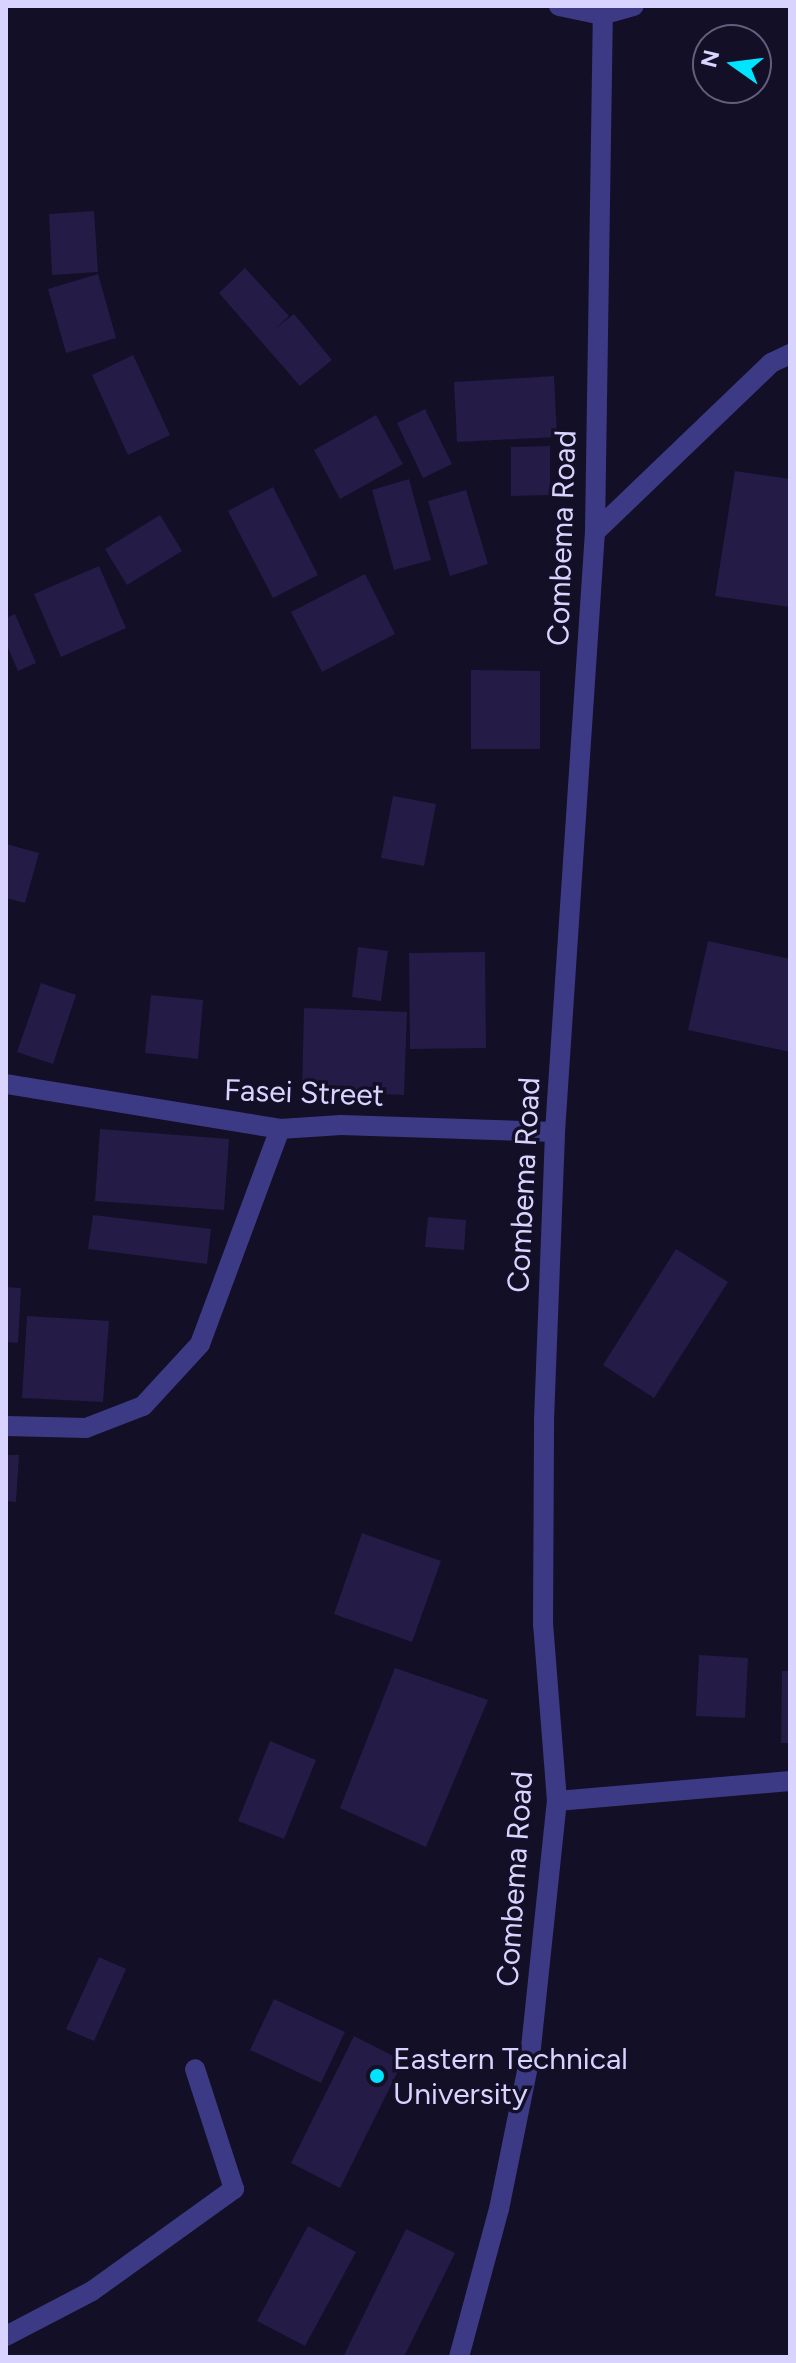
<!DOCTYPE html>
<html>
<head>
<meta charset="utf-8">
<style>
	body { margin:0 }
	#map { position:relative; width:796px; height:2363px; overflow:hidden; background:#130f26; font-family:Figtree,sans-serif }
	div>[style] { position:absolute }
	.building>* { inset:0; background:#241b47 }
	.minor>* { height:20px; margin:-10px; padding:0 10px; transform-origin:10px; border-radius:10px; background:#3d3a85 }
	.dots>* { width:22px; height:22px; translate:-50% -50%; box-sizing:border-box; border:4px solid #130f26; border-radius:50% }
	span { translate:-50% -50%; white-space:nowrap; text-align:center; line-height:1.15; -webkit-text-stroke:7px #130f26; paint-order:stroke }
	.street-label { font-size:30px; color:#d9d4ff }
	.poi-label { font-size:30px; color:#d9d4ff }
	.left { translate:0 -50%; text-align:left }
	.frame { position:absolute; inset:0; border:8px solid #d9d4ff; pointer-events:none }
	.north { position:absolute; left:692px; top:24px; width:80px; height:80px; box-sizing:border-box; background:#130f26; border:2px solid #625e7d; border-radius:50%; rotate:284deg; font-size:22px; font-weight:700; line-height:32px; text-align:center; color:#d9d4ff }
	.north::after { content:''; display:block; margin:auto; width:28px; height:36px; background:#00e5ff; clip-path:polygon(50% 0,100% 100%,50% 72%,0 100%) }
</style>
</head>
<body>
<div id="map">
	<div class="building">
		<div style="clip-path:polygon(94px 211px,98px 272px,52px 275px,49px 214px)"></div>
		<div style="clip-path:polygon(245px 268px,289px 316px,275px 329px,294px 314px,332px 360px,300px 386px,219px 293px)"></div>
		<div style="clip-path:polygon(98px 274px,116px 338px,66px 353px,48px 289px)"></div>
		<div style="clip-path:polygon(133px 355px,170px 435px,128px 455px,92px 375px)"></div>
		<div style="clip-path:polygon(554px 376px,557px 437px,457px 442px,454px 382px)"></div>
		<div style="clip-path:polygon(425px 409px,452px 464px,423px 478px,397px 423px)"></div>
		<div style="clip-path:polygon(376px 415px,403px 464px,340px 499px,314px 450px)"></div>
		<div style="clip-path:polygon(550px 446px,550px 495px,511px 496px,511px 447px)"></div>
		<div style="clip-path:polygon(735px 471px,790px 479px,790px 607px,715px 596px)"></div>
		<div style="clip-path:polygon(409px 479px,431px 560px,394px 570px,372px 490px)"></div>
		<div style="clip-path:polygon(273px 487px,318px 575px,273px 598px,228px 511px)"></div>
		<div style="clip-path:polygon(466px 490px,488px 564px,450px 576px,428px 501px)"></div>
		<div style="clip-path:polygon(160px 515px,182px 551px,127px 585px,105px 549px)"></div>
		<div style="clip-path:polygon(99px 566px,126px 628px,61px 657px,34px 594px)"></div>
		<div style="clip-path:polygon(365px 574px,395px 634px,322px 672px,291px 612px)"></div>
		<div style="clip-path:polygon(15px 614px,36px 663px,18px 671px,6px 643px,6px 618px)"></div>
		<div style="clip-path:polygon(471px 670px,540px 671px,540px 749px,471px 749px)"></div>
		<div style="clip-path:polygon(393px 796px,436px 804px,424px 866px,381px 858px)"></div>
		<div style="clip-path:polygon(6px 844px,39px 853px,25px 903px,6px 898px)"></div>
		<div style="clip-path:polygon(708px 941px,790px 959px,790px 1052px,688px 1030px)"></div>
		<div style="clip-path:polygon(358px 947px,388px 951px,381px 1001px,352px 997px)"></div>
		<div style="clip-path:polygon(485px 952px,486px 1048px,410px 1049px,409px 953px)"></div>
		<div style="clip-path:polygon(41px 983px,76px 995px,53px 1064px,17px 1052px)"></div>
		<div style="clip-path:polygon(151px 995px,203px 1000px,198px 1059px,145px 1053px)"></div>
		<div style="clip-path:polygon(304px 1008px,407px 1012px,404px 1095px,302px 1091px)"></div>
		<div style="clip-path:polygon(100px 1129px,229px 1139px,224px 1210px,95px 1201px)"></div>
		<div style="clip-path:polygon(93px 1215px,211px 1229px,207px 1264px,88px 1249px)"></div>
		<div style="clip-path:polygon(428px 1217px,466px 1220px,464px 1250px,425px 1247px)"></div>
		<div style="clip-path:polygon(676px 1249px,728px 1282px,654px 1398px,603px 1365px)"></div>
		<div style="clip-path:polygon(6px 1287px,21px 1288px,18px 1343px,6px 1342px)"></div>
		<div style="clip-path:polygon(27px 1316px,109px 1321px,103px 1402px,22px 1398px)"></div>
		<div style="clip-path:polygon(6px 1455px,19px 1455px,16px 1502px,6px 1501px)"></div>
		<div style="clip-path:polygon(362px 1533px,441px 1561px,412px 1642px,334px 1614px)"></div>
		<div style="clip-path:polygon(699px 1655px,748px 1658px,745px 1718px,696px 1716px)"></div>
		<div style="clip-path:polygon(395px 1668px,488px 1700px,426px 1847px,340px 1808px)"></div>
		<div style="clip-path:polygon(782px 1671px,790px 1671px,790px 1743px,781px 1743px)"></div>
		<div style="clip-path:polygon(270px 1741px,316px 1760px,284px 1839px,238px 1821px)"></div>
		<div style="clip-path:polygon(99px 1957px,126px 1969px,94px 2041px,66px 2029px)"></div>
		<div style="clip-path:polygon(274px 1999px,345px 2032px,321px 2083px,250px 2050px)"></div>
		<div style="clip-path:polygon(354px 2036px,403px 2061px,340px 2188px,291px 2163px)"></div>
		<div style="clip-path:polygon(308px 2226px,356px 2252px,305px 2346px,257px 2321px)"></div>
		<div style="clip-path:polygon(406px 2229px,455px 2253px,404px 2357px,343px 2357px)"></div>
	</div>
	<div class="minor">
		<div style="left:559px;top:6px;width:44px;rotate:11.8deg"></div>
		<div style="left:602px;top:15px;width:33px;rotate:-16deg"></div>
		<div style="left:595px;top:532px;width:244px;rotate:-43.8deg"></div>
		<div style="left:771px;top:363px;width:21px;rotate:-25deg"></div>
		<div style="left:6px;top:1084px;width:278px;rotate:9.3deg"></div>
		<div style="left:280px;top:1129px;width:61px;rotate:-3.8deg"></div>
		<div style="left:341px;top:1125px;width:214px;rotate:1.9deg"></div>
		<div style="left:6px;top:1426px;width:80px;rotate:1.4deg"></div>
		<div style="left:86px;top:1428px;width:61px;rotate:-21.1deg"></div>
		<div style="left:143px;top:1406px;width:84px;rotate:-47.4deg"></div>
		<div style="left:200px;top:1344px;width:229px;rotate:-69.6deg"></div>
		<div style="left:557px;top:1801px;width:234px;rotate:-4.9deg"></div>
		<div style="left:6px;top:2336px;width:97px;rotate:-27.6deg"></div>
		<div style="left:92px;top:2291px;width:175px;rotate:-35.7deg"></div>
		<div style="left:234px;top:2189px;width:126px;rotate:-108deg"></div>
		<div style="left:459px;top:2357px;width:153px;rotate:-74.9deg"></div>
		<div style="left:499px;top:2209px;width:155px;rotate:-78.5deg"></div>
		<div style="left:530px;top:2057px;width:257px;rotate:-84deg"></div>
		<div style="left:557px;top:1801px;width:177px;rotate:-94.5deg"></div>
		<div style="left:543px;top:1625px;width:205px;rotate:-89.7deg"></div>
		<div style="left:544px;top:1420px;width:288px;rotate:-87.8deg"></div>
		<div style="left:555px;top:1132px;width:601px;rotate:-86.19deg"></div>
		<div style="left:595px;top:532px;width:526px;rotate:-89.13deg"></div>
	</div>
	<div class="dots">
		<div style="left:377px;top:2076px;background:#00e5ff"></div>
	</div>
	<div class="street-label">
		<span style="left:562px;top:538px;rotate:-88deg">Combema Road</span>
		<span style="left:304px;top:1093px;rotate:2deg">Fasei Street</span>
		<span style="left:524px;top:1185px;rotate:-87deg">Combema Road</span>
		<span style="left:515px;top:1879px;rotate:-86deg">Combema Road</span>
	</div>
	<div class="poi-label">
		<span class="left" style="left:393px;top:2076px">Eastern Technical<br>University</span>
	</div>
	<div class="frame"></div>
	<div class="north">N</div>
</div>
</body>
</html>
